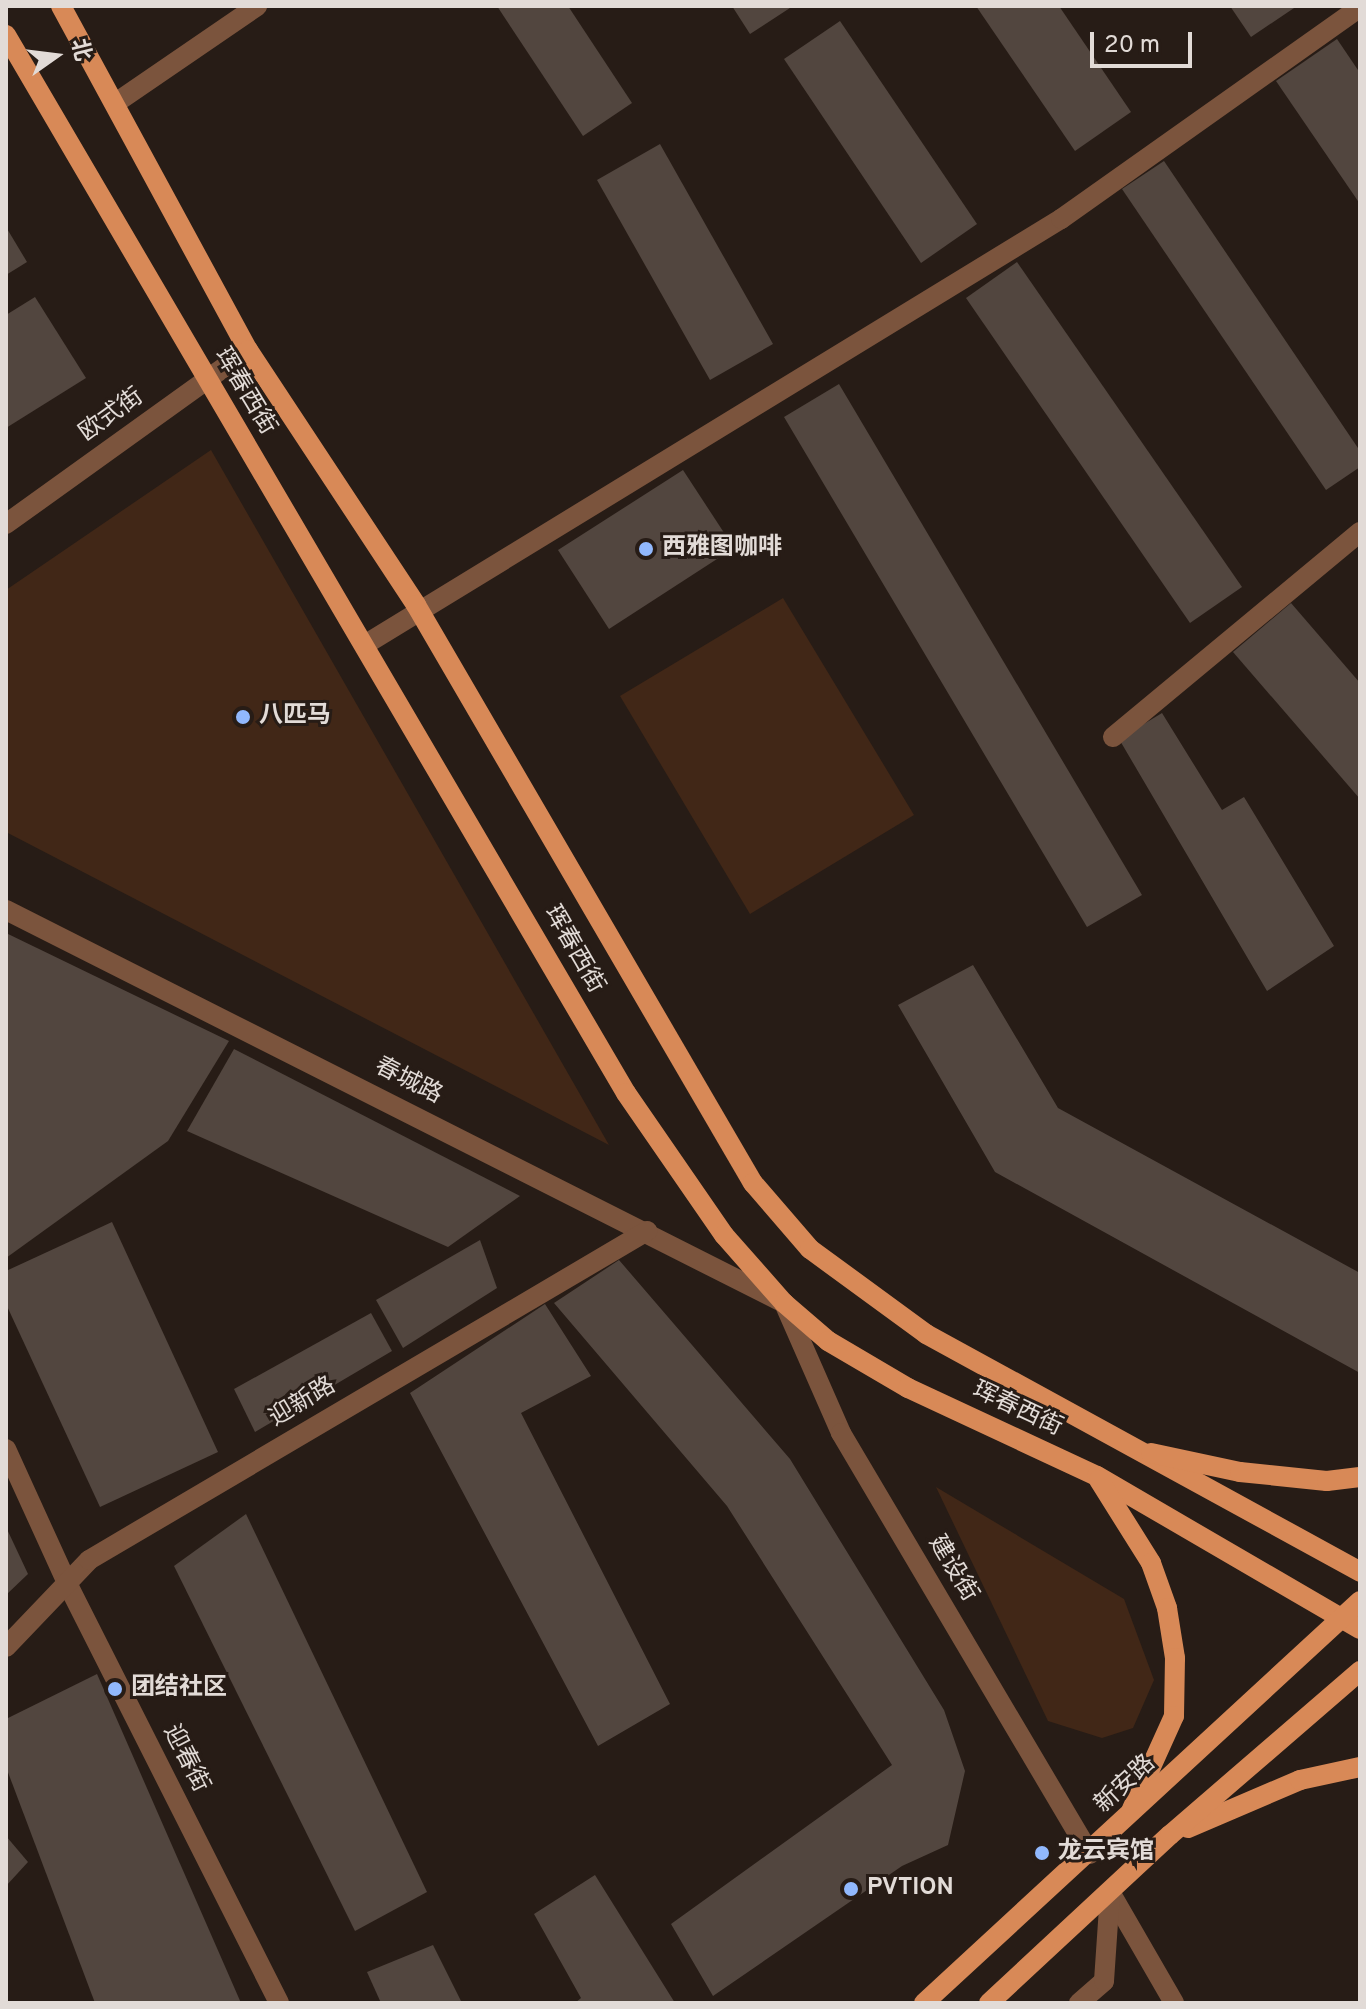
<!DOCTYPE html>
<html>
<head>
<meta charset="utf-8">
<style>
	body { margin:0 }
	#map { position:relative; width:1366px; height:2009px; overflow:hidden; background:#271c16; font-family:Overpass,"Noto Sans SC",sans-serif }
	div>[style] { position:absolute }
	.green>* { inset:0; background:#412717 }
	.building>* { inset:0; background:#52463f }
	.minor>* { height:20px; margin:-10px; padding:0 10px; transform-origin:10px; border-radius:10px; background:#7b543d }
	.major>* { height:20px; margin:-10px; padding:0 10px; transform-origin:10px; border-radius:10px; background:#d88957 }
	.dots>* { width:22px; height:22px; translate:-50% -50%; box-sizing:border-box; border:4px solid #271c16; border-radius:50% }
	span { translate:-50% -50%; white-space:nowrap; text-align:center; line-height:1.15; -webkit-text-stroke:6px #271c16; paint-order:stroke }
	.street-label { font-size:24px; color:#e2dbd7 }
	.poi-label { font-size:24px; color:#e2dbd7; font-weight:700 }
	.left { translate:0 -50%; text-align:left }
	.frame { position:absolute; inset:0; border:8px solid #e2dbd7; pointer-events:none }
	.north { position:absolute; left:16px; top:16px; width:80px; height:80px; -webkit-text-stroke:6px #271c16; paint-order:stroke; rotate:76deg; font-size:22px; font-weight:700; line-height:32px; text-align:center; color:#e2dbd7 }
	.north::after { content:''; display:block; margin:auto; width:28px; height:36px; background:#e2dbd7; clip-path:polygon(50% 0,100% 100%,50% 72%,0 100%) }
	.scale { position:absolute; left:1090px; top:32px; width:102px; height:36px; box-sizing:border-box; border:4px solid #e2dbd7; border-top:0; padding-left:10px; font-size:24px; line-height:28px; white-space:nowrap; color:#e2dbd7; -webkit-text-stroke:6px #271c16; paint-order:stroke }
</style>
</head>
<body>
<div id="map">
	<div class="green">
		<div style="clip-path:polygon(211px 450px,609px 1145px,6px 832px,6px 590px)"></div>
		<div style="clip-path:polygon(783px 598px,914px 815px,750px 914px,620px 696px)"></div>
		<div style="clip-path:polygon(936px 1487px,1124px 1599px,1154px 1680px,1133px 1728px,1102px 1738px,1048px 1721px)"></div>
	</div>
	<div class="building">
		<div style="clip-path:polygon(497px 6px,568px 6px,632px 103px,583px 136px)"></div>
		<div style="clip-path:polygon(732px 6px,793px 6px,750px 34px)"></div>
		<div style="clip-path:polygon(976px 6px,1059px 6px,1131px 112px,1075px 151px)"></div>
		<div style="clip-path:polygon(1230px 6px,1297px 6px,1251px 37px)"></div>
		<div style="clip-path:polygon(840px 21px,977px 224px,921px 263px,784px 59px)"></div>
		<div style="clip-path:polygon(1337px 39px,1360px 73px,1360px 204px,1276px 81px)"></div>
		<div style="clip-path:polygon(660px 144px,773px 344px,710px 380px,597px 180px)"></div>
		<div style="clip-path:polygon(1164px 161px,1360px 451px,1360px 467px,1326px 490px,1122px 189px)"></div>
		<div style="clip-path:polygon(6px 227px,27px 262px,6px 275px)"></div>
		<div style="clip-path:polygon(1017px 262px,1242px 587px,1190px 623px,966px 298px)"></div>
		<div style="clip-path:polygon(35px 297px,86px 378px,6px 428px,6px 315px)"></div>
		<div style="clip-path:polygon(839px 384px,1142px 895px,1087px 927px,784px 417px)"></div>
		<div style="clip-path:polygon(683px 470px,734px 548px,609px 629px,558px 550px)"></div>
		<div style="clip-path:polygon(1291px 603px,1360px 683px,1360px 799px,1233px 652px)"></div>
		<div style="clip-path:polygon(1162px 713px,1222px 810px,1244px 797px,1334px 946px,1267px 991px,1119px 739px)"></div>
		<div style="clip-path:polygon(6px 933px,229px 1041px,168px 1141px,6px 1258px)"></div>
		<div style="clip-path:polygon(973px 965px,1058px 1108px,1360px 1273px,1360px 1373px,995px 1172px,898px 1005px)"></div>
		<div style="clip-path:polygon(234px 1049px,520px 1196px,448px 1247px,187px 1131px)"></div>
		<div style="clip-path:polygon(112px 1222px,218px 1452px,100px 1507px,6px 1304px,6px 1271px)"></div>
		<div style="clip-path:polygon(480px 1240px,497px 1288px,403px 1348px,376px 1300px)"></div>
		<div style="clip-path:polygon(619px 1260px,790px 1459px,944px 1710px,965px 1771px,948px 1845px,902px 1866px,713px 1996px,671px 1924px,892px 1765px,727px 1506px,554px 1303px)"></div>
		<div style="clip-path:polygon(545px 1304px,591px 1376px,521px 1413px,670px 1704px,598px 1746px,410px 1393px)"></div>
		<div style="clip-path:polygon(371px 1313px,392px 1351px,255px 1432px,234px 1389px)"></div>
		<div style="clip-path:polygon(246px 1514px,427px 1892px,355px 1931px,174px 1566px)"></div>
		<div style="clip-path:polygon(6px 1527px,28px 1574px,6px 1595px)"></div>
		<div style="clip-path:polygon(97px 1674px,241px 2003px,95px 2003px,6px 1767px,6px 1719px)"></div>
		<div style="clip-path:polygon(6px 1836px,28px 1862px,6px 1886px)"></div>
		<div style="clip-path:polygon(595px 1875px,675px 2003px,575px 2003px,581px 1998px,534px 1914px)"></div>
		<div style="clip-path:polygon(433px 1945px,462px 2003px,381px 2003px,367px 1972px)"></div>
	</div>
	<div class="minor">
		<div style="left:117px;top:102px;width:170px;rotate:-34.4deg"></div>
		<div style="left:6px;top:524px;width:298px;rotate:-35.7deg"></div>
		<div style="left:366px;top:644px;width:815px;rotate:-31.45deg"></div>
		<div style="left:1061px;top:219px;width:367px;rotate:-35.3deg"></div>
		<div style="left:1113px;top:737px;width:321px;rotate:-39.7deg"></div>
		<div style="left:6px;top:910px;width:872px;rotate:26.8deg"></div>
		<div style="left:784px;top:1303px;width:142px;rotate:66.3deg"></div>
		<div style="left:841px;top:1433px;width:489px;rotate:59.4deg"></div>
		<div style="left:6px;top:1449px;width:147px;rotate:65.5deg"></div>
		<div style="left:67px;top:1583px;width:470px;rotate:63.2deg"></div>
		<div style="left:6px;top:1647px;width:120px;rotate:-46.3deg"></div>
		<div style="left:89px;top:1560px;width:648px;rotate:-30.52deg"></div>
		<div style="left:1110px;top:1892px;width:128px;rotate:60deg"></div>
		<div style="left:1079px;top:2003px;width:33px;rotate:-41deg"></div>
		<div style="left:1104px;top:1981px;width:89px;rotate:-86.1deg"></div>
	</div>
	<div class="major">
		<div style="left:61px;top:6px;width:392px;rotate:61.5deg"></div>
		<div style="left:248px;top:350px;width:305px;rotate:56.6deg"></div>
		<div style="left:416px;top:605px;width:669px;rotate:59.76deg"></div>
		<div style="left:753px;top:1183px;width:87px;rotate:49.2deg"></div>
		<div style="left:810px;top:1249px;width:144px;rotate:36.2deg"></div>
		<div style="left:926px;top:1334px;width:495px;rotate:28.7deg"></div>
		<div style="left:6px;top:35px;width:1226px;rotate:59.63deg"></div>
		<div style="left:626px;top:1093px;width:173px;rotate:55.4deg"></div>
		<div style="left:724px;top:1235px;width:91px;rotate:48.6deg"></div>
		<div style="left:784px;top:1303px;width:58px;rotate:40.8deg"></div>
		<div style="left:828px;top:1341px;width:93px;rotate:30.4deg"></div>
		<div style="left:908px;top:1388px;width:208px;rotate:25deg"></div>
		<div style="left:1097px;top:1476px;width:304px;rotate:30.2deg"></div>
		<div style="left:1151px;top:1453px;width:91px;rotate:12.1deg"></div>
		<div style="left:1240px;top:1472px;width:87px;rotate:5.9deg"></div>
		<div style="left:1327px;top:1481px;width:33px;rotate:-7deg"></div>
		<div style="left:1099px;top:1480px;width:98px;rotate:57.9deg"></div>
		<div style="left:1151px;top:1563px;width:48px;rotate:70.4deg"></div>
		<div style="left:1167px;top:1608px;width:51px;rotate:80.9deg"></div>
		<div style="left:1175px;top:1658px;width:58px;rotate:91deg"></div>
		<div style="left:1174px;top:1716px;width:102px;rotate:114.3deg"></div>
		<div style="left:1188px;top:1828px;width:122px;rotate:-23.2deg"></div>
		<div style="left:1300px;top:1780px;width:61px;rotate:-12.2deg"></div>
		<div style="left:924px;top:2003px;width:593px;rotate:-42.68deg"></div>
		<div style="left:989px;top:2003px;width:247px;rotate:-42.9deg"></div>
		<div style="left:1170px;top:1835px;width:251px;rotate:-40.8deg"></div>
	</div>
	<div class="dots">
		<div style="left:646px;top:549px;background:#91b8fd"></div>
		<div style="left:243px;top:717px;background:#91b8fd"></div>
		<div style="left:115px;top:1689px;background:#91b8fd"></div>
		<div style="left:1042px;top:1853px;background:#91b8fd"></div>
		<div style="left:851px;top:1889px;background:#91b8fd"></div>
	</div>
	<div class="street-label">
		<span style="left:244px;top:392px;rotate:59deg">珲春西街</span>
		<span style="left:112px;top:416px;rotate:-36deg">欧式街</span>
		<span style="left:573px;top:950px;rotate:60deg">珲春西街</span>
		<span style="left:408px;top:1082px;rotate:27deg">春城路</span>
		<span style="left:303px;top:1403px;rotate:-31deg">迎新路</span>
		<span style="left:1017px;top:1410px;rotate:25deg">珲春西街</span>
		<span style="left:952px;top:1569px;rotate:59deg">建设街</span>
		<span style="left:185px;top:1759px;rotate:63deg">迎春街</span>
		<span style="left:1126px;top:1785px;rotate:-43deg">新安路</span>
	</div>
	<div class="poi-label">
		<span class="left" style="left:662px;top:549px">西雅图咖啡</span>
		<span class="left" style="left:259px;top:717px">八匹马</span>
		<span class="left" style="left:131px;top:1689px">团结社区</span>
		<span class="left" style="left:1058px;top:1853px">龙云宾馆</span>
		<span class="left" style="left:867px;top:1889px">PVTION</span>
	</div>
	<div class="frame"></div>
	<div class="north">北</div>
	<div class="scale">20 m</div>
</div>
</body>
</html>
